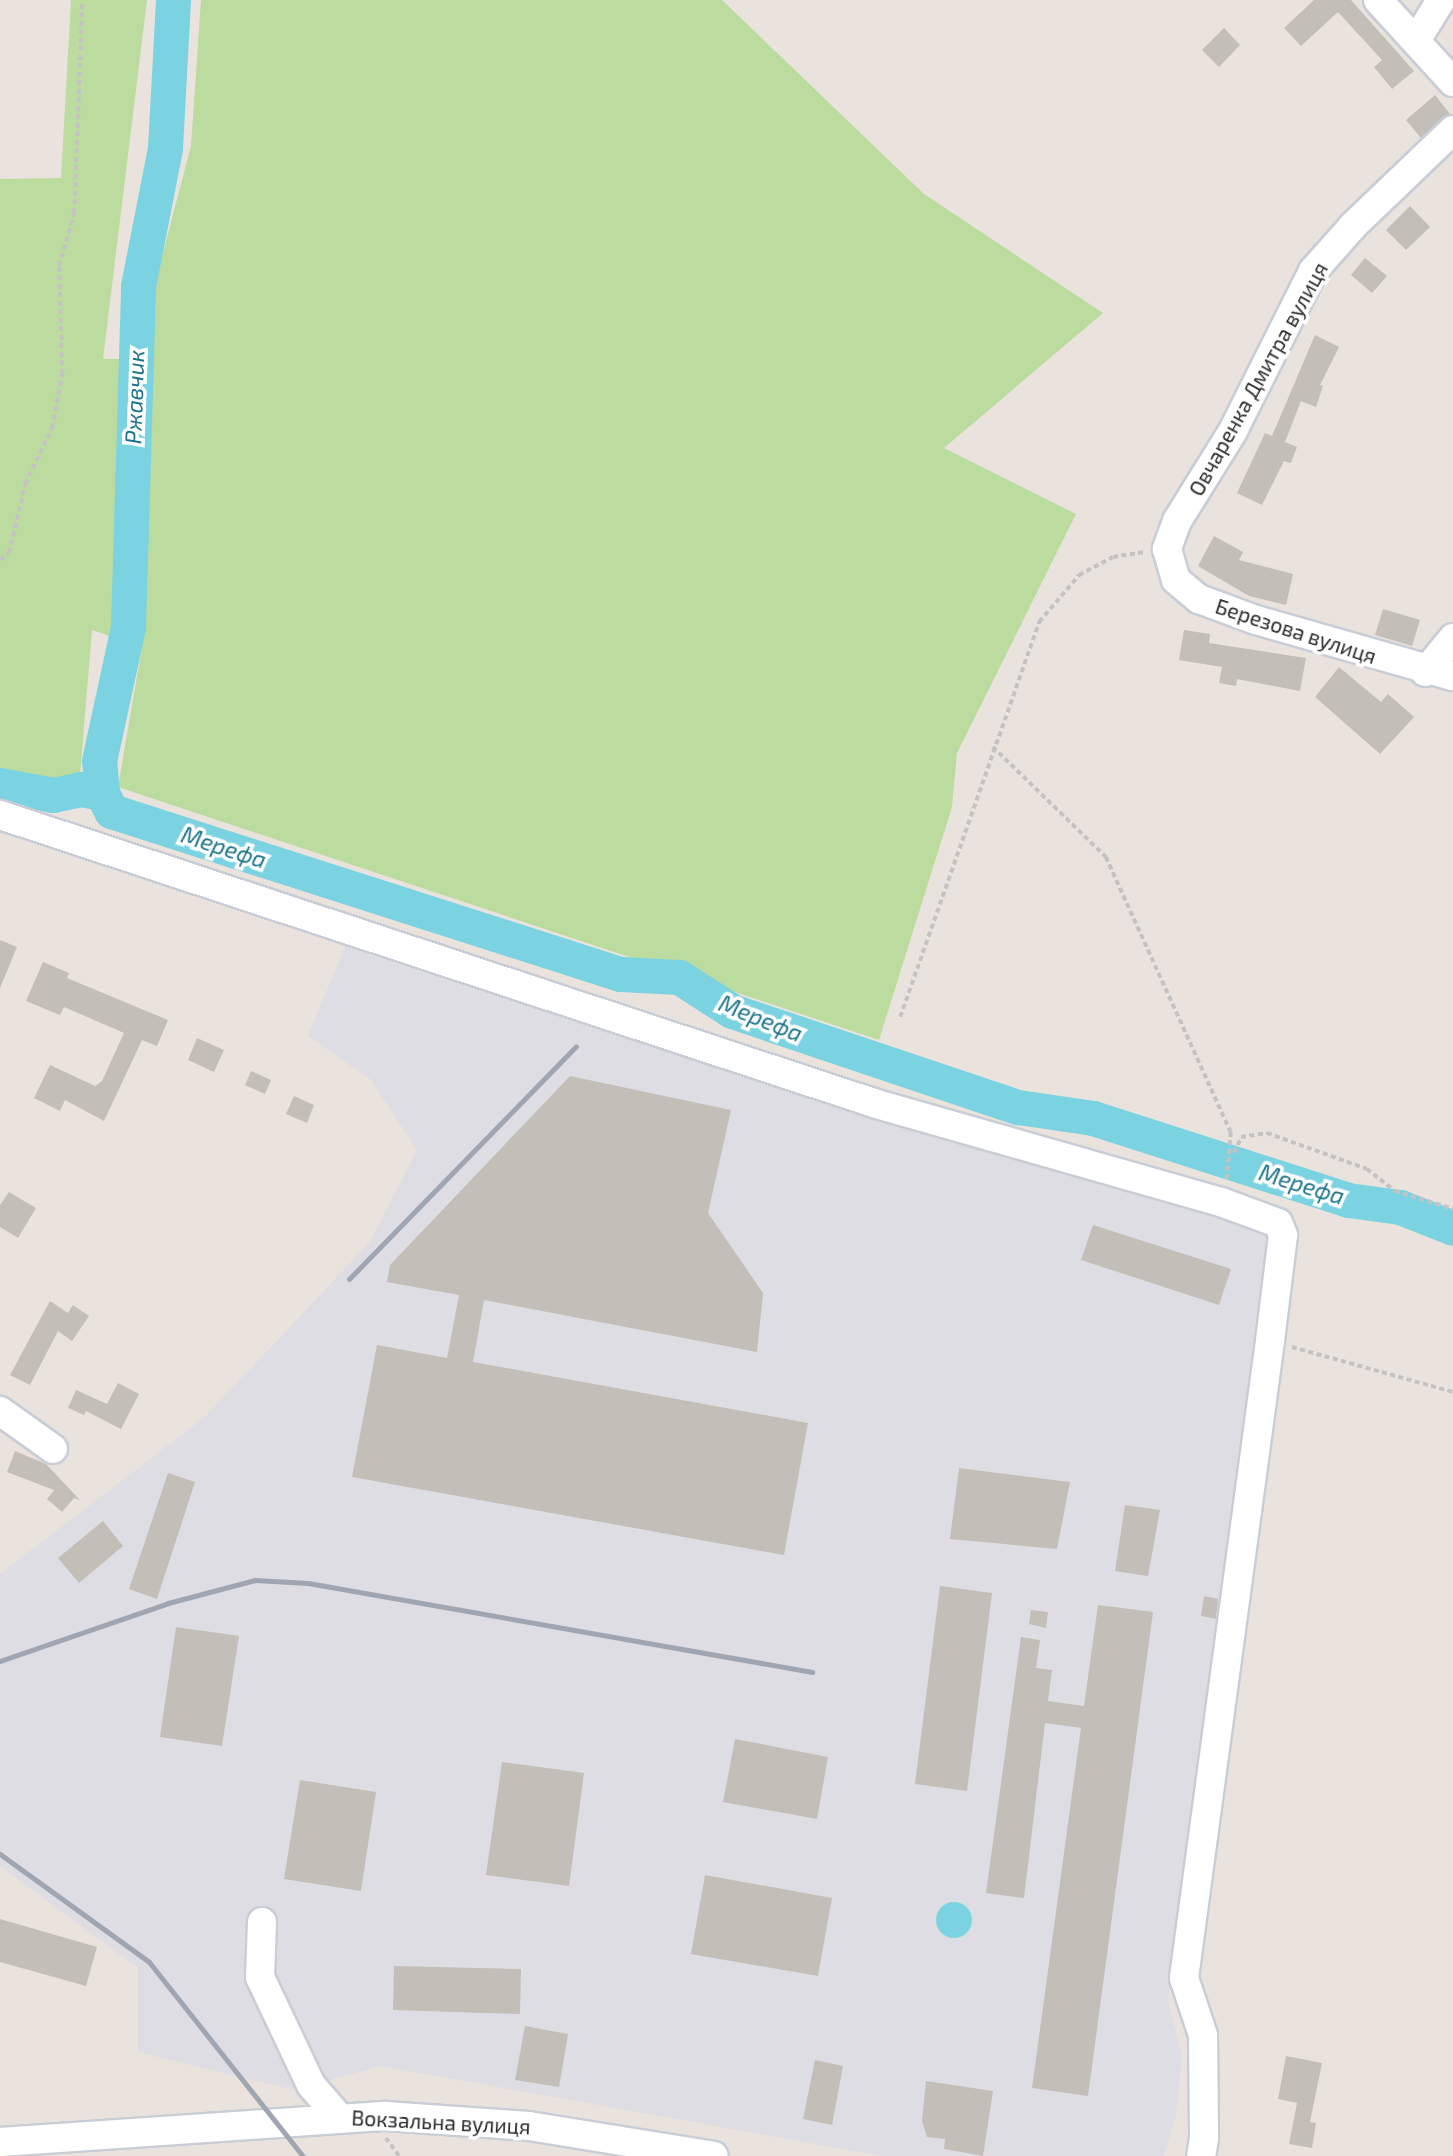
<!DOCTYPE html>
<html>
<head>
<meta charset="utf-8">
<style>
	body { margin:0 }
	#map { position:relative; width:1453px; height:2156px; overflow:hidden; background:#eae3dd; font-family:"Exo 2",sans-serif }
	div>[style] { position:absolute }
	.industrial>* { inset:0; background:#dedde3 }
	.green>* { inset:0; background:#bcdb9f }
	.water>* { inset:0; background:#7bd3e1 }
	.round { border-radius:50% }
	.river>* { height:35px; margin:-17.5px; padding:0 17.5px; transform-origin:17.5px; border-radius:17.5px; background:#7bd3e1 }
	.building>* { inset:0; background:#c3beb8 }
	.path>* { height:3.5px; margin-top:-1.75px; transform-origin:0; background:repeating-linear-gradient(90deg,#c3c3c3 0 5px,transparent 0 8.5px) }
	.roads { filter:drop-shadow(2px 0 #c8cdd6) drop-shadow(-2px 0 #c8cdd6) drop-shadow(0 2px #c8cdd6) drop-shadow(0 -2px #c8cdd6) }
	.minor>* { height:28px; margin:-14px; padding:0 14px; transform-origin:14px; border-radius:14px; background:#fff }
	.rail>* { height:5px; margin:-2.5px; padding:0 2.5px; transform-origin:2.5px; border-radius:2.5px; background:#a0a5b2 }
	span { translate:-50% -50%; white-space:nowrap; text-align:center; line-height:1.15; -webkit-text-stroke:7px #fff; paint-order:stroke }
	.street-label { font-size:21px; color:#2a2a2a }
	.water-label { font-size:23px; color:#1c748b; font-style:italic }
</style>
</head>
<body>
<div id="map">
	<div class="industrial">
		<div style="clip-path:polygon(346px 944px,799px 1086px,1276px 1227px,1168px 2000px,1182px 2056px,1176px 2115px,1164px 2156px,882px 2156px,381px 2066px,294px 2090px,138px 2052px,138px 1968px,0 1866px,0 1574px,205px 1417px,370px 1242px,417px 1150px,370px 1079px,308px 1036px)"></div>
	</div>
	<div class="green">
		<div style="clip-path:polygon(71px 0,147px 0,103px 359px,135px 359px,191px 146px,201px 0,722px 0,924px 194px,1103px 313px,944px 448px,1076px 514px,957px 753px,952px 807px,879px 1040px,118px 787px,142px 647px,92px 630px,80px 775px,46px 788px,0 772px,0 179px,61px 178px)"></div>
	</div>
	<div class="water">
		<div class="round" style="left:936px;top:1902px;width:36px;height:36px"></div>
	</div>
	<div class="river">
		<div style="left:0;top:785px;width:54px;rotate:10.7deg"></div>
		<div style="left:53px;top:795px;width:29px;rotate:-12deg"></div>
		<div style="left:81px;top:789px;width:21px;rotate:11deg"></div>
		<div style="left:102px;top:793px;width:20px;rotate:63deg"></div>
		<div style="left:111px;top:811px;width:534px;rotate:17.76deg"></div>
		<div style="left:620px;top:974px;width:59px;rotate:2.9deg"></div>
		<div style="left:679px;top:977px;width:63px;rotate:32.7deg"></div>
		<div style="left:732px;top:1011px;width:302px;rotate:18.6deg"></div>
		<div style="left:1018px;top:1107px;width:76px;rotate:8.3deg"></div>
		<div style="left:1093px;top:1118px;width:268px;rotate:17.8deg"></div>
		<div style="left:1348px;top:1200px;width:52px;rotate:7.7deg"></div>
		<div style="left:1400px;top:1207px;width:57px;rotate:21.6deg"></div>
		<div style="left:102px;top:793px;width:32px;rotate:-95deg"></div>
		<div style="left:99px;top:761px;width:137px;rotate:-77.8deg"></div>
		<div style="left:128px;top:627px;width:341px;rotate:-88.3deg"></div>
		<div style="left:138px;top:286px;width:141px;rotate:-78.9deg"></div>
		<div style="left:165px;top:148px;width:148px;rotate:-86.9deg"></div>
	</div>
	<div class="building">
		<div style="clip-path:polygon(1314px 0,1351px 0,1414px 71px,1392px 89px,1374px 67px,1382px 60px,1338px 12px,1301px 46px,1284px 28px)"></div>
		<div style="clip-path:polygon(1224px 28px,1240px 45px,1219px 67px,1202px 50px)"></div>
		<div style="clip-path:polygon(1435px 95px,1450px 114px,1421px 138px,1406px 120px)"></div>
		<div style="clip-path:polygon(1410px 206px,1430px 227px,1406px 250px,1386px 230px)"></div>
		<div style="clip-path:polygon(1365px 258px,1387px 276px,1372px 293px,1351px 275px)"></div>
		<div style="clip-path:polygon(1315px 335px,1339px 347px,1320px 385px,1323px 386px,1316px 407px,1301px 401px,1285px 442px,1297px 447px,1291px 463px,1284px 461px,1262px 505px,1237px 493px,1265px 433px,1272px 436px)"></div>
		<div style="clip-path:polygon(1214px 536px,1243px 552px,1239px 560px,1293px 574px,1286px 605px,1249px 596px,1198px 566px)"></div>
		<div style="clip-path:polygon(1383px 609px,1420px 620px,1412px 646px,1375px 635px)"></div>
		<div style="clip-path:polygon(1184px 630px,1210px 634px,1209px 643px,1306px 658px,1300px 691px,1237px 679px,1236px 686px,1219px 683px,1222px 667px,1179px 660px)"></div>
		<div style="clip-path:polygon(1339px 667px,1381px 702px,1388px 694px,1414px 717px,1380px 754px,1315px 697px)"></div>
		<div style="clip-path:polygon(0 940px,17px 947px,0 988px)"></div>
		<div style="clip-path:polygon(43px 962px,69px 973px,67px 978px,168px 1020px,157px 1046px,142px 1040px,104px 1121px,65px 1100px,60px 1111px,34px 1098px,50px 1065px,95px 1086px,102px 1081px,124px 1033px,64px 1007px,60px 1015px,26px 1001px)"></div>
		<div style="clip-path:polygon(197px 1038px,224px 1050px,214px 1072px,188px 1060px)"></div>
		<div style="clip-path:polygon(251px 1071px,271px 1080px,265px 1094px,245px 1085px)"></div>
		<div style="clip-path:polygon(570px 1076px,731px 1110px,708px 1213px,763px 1293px,757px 1352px,484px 1300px,473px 1362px,808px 1423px,784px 1555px,352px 1477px,377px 1345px,447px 1358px,459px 1295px,387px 1282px,390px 1265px)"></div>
		<div style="clip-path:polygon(294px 1096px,314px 1105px,307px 1123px,286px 1114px)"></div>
		<div style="clip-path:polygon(9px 1192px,36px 1208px,18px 1238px,0 1227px,0 1205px)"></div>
		<div style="clip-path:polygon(1093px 1225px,1231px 1269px,1219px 1305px,1081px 1260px)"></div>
		<div style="clip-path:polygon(50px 1301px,68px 1313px,73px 1305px,89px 1316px,72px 1341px,58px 1331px,30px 1385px,10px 1375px)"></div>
		<div style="clip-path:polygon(118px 1383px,139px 1394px,121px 1429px,86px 1411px,84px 1415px,68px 1408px,76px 1390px,107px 1404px)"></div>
		<div style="clip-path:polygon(15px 1451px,46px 1464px,80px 1500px,74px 1498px,62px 1512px,47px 1499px,54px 1490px,7px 1472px)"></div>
		<div style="clip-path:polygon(959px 1468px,1070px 1482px,1057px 1549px,950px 1539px)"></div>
		<div style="clip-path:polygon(168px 1473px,195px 1482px,157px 1599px,129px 1589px)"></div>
		<div style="clip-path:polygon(1125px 1505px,1160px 1510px,1148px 1576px,1115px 1571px)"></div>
		<div style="clip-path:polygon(103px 1521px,123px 1546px,79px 1583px,58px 1558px)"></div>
		<div style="clip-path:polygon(940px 1586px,992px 1593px,967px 1791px,915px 1784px)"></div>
		<div style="clip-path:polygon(1204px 1596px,1218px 1599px,1216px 1619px,1201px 1616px)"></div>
		<div style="clip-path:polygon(1098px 1605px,1153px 1612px,1088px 2096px,1032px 2088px,1081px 1728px,1045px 1723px,1024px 1898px,986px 1893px,1021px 1637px,1040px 1640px,1036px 1668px,1052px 1670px,1048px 1701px,1084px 1706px)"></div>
		<div style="clip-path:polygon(1031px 1610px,1048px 1612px,1046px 1628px,1029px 1624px)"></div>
		<div style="clip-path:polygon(176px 1627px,239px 1636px,222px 1746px,160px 1737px)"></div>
		<div style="clip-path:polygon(735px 1739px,828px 1757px,817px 1819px,723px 1802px)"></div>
		<div style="clip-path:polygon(502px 1762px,584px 1773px,569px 1886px,486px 1875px)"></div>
		<div style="clip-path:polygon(300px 1780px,376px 1792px,361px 1891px,284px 1879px)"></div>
		<div style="clip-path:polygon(705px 1875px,832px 1898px,818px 1976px,691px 1954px)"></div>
		<div style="clip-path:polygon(0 1919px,97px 1947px,86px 1986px,0 1962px)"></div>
		<div style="clip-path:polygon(394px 1966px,521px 1969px,520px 2014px,393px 2010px)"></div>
		<div style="clip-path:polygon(525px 2026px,568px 2034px,559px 2087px,515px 2080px)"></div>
		<div style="clip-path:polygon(1286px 2056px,1322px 2063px,1310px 2122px,1316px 2123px,1312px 2148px,1289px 2144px,1297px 2103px,1278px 2099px)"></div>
		<div style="clip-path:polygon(815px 2060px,843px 2066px,832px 2125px,803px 2119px)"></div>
		<div style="clip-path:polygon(926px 2081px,993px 2091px,983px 2156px,944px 2149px,945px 2139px,927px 2137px,922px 2121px)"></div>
	</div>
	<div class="path">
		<div style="left:0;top:560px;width:11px;rotate:-38deg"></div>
		<div style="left:9px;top:553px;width:71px;rotate:-76.9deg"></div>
		<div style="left:25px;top:484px;width:62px;rotate:-64.3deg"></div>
		<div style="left:52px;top:428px;width:55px;rotate:-79.5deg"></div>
		<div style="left:62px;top:374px;width:108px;rotate:-91.6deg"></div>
		<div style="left:59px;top:266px;width:55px;rotate:-74.2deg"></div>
		<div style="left:74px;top:213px;width:213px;rotate:-87.8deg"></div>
		<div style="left:993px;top:747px;width:158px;rotate:44.2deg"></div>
		<div style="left:1106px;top:857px;width:302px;rotate:65.6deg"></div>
		<div style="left:1231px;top:1132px;width:48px;rotate:94.8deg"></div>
		<div style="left:900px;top:1017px;width:419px;rotate:-70.6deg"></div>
		<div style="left:1039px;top:622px;width:62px;rotate:-49.6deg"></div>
		<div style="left:1079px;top:575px;width:38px;rotate:-28deg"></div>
		<div style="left:1113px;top:557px;width:32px;rotate:-9deg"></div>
		<div style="left:1234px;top:1153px;width:17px;rotate:-66deg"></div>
		<div style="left:1241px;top:1137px;width:26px;rotate:-9deg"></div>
		<div style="left:1267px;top:1133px;width:106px;rotate:19.8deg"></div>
		<div style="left:1367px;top:1169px;width:36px;rotate:38deg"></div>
		<div style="left:1395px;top:1191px;width:61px;rotate:17.2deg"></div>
		<div style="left:1292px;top:1347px;width:167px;rotate:15.6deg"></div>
		<div style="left:386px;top:2138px;width:22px;rotate:54deg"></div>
	</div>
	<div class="roads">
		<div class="minor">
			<div style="left:1378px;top:0;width:111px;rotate:47.6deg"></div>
			<div style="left:1417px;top:39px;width:46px;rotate:-58.4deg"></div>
			<div style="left:1453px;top:130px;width:139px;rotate:136.2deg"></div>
			<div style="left:1353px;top:226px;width:60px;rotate:131.6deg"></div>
			<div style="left:1313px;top:271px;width:179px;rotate:116.6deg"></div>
			<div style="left:1233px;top:431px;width:106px;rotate:121.9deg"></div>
			<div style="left:1177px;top:521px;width:30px;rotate:110deg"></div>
			<div style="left:1167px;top:549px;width:32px;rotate:74deg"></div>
			<div style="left:1176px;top:580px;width:30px;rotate:40deg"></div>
			<div style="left:1199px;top:599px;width:61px;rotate:20.2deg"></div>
			<div style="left:1256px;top:620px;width:205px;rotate:15.9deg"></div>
			<div style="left:1425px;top:672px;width:44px;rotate:-50.5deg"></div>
			<div style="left:0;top:815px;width:923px;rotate:18.24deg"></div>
			<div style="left:877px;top:1104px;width:358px;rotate:15.9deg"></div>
			<div style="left:1221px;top:1202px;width:61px;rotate:20.2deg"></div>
			<div style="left:1278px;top:1223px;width:13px;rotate:67deg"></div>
			<div style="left:1283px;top:1235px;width:107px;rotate:97deg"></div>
			<div style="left:1270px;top:1341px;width:643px;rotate:97.69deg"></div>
			<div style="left:1184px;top:1978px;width:60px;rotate:71.6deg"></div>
			<div style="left:1203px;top:2035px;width:103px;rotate:89.4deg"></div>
			<div style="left:1204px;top:2138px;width:18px;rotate:99deg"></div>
			<div style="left:0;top:1411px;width:65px;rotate:35.6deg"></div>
			<div style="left:262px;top:1922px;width:55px;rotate:92.1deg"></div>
			<div style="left:260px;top:1977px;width:119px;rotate:64.7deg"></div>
			<div style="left:311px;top:2085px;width:41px;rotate:48.9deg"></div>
			<div style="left:0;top:2142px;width:387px;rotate:-3.9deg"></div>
			<div style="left:386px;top:2116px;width:143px;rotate:4deg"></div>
			<div style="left:529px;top:2126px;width:187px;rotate:9.2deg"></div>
		</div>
	</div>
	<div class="rail">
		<div style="left:349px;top:1279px;width:325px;rotate:-45.7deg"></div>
		<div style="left:0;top:1661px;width:178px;rotate:-19deg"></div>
		<div style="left:168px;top:1603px;width:90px;rotate:-14.8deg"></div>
		<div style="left:255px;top:1580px;width:53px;rotate:3.2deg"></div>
		<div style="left:308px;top:1583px;width:512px;rotate:10.01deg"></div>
		<div style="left:0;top:1854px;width:184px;rotate:35.9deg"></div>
		<div style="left:149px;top:1962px;width:248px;rotate:51.6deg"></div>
	</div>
	<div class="street-label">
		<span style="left:1258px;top:379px;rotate:-61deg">Овчаренка Дмитра вулиця</span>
		<span style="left:1296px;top:631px;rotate:18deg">Березова вулиця</span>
		<span style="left:441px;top:2122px;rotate:3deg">Вокзальна вулиця</span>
	</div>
	<div class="water-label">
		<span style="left:134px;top:397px;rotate:-88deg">Ржавчик</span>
		<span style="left:224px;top:847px;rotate:18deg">Мерефа</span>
		<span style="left:761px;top:1018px;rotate:22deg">Мерефа</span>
		<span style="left:1302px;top:1184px;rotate:17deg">Мерефа</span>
	</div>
</div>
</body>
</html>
